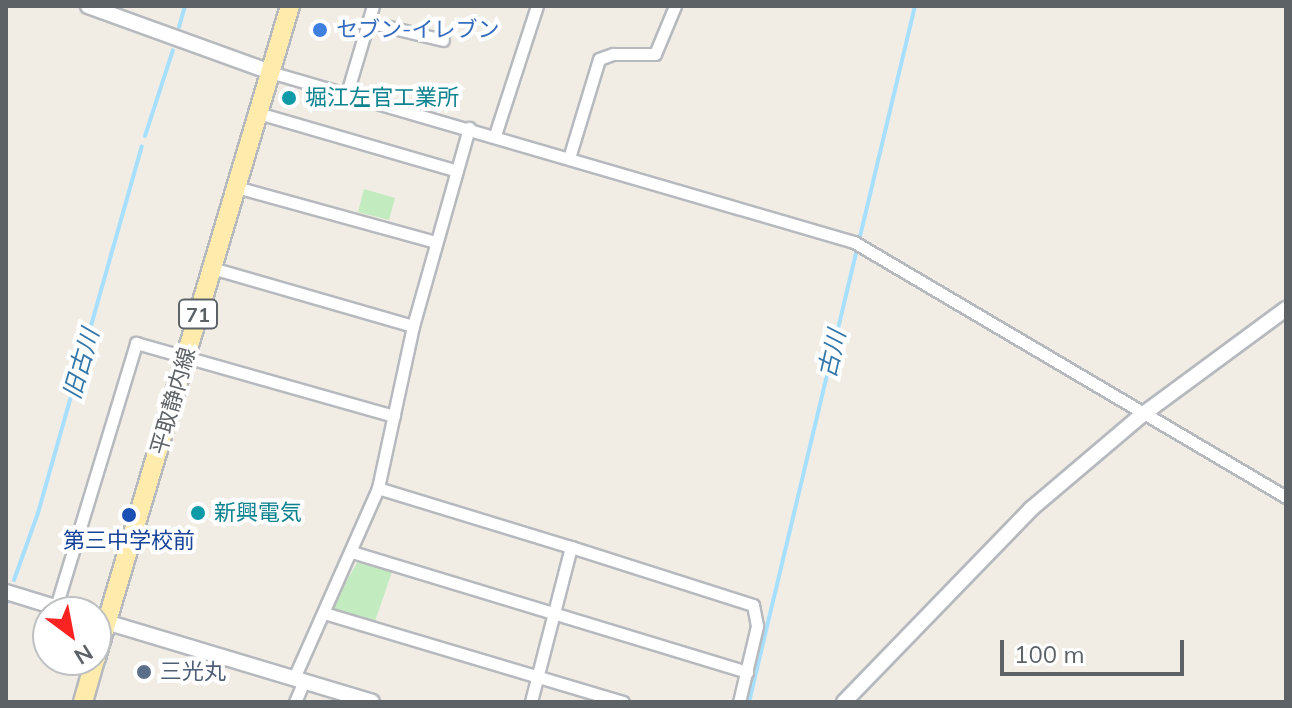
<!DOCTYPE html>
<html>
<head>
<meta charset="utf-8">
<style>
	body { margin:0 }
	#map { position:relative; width:1292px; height:708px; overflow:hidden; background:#f1ede5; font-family:Mulish,"Noto Sans JP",sans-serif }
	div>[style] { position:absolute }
	.green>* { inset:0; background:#c3ebc0 }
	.stream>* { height:4px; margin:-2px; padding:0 2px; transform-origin:2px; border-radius:2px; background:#a7dfff }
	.roads { filter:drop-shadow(2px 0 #b6b9bd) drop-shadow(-2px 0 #b6b9bd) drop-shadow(0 2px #b6b9bd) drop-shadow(0 -2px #b6b9bd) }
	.minor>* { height:11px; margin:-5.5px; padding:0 5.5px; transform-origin:5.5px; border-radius:5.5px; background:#fff }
	.tertiary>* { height:14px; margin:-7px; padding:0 7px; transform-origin:7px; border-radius:7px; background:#fff }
	.primary>* { height:18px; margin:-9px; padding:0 9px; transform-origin:9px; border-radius:9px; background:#ffecac }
	.dots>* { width:22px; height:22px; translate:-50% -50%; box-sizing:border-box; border:4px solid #fff; border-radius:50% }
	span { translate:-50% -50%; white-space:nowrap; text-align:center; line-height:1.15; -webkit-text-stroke:8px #fff; paint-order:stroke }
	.shield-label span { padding:2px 6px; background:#fff; border:2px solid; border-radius:6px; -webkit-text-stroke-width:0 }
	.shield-label { font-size:20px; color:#5d6267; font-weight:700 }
	.shop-label { font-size:22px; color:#366cbe }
	.left { translate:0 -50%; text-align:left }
	.culture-label { font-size:22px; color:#0d838f }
	.street-label { font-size:22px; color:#5d6267 }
	.transit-label { font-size:22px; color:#164399 }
	.service-label { font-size:22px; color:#4e5e75 }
	.water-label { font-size:24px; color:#3376aa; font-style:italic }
	.frame { position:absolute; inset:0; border:8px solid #5d6267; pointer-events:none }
	.north { position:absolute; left:32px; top:596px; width:80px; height:80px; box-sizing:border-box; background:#fff; border:2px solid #bec0c2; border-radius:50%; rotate:148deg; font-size:22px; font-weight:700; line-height:32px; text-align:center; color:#5d6267 }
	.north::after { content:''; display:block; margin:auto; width:28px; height:36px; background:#fb2322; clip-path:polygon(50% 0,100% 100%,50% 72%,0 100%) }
	.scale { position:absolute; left:1000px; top:640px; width:184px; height:36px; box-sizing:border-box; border:4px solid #5d6267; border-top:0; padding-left:10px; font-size:24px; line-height:28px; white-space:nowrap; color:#5d6267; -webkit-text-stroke:6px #fff; paint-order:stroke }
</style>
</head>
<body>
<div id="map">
	<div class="green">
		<div style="clip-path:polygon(364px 189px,395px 198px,389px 220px,358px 212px)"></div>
		<div style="clip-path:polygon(358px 561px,392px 572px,374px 624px,334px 612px,333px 605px)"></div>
	</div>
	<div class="stream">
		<div style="left:179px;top:27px;width:22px;rotate:-74deg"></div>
		<div style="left:145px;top:136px;width:90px;rotate:-72deg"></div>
		<div style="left:14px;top:580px;width:71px;rotate:-70.3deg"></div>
		<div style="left:38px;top:513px;width:381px;rotate:-74.2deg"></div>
		<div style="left:6px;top:604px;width:2px;rotate:-63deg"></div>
		<div style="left:749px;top:702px;width:716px;rotate:-76.59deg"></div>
	</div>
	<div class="roads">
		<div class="minor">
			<div style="left:368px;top:22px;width:77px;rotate:13.5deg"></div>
			<div style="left:270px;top:72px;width:608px;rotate:16.23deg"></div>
			<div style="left:854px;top:242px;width:502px;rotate:30.55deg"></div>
			<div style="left:347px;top:93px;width:91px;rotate:-73.4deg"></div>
			<div style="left:258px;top:113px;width:207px;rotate:16.2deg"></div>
			<div style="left:495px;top:135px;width:136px;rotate:-72deg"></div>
			<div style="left:569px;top:158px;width:103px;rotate:-73.1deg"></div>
			<div style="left:599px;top:59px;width:15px;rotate:-20deg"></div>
			<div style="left:613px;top:54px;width:42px"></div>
			<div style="left:655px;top:54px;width:52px;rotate:-67.4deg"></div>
			<div style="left:236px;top:187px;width:207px;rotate:15.4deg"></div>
			<div style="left:212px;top:268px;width:209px;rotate:16.1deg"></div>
			<div style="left:378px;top:488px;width:202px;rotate:17deg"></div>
			<div style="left:571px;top:547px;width:160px;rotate:104.5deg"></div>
			<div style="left:571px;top:547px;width:191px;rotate:17.7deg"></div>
			<div style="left:753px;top:605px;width:21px;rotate:79deg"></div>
			<div style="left:757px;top:626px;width:78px;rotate:103.3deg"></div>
			<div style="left:352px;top:552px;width:413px;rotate:16.9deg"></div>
			<div style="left:56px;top:607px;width:276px;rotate:-73.1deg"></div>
			<div style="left:136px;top:343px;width:268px;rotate:15.8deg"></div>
			<div style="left:324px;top:613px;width:312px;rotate:16.6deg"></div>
			<div style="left:294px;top:678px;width:208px;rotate:-66.1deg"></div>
			<div style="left:378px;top:488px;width:166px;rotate:-77.8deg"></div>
			<div style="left:413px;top:326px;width:206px;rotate:-74.2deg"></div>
			<div style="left:295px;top:702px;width:23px;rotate:-67deg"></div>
		</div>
		<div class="tertiary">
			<div style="left:88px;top:6px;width:194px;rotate:19.9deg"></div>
			<div style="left:6px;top:592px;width:68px;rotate:17.1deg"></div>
			<div style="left:96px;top:619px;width:288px;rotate:16.7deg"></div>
			<div style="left:844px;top:702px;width:269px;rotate:-45.9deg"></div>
			<div style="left:1031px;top:509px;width:145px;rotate:-40.3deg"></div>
			<div style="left:1142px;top:415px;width:179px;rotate:-36.4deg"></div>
		</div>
		<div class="primary">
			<div style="left:96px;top:658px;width:680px;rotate:-73.43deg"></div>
			<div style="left:83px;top:702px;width:44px;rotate:-74.1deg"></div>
		</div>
	</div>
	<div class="dots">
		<div style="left:320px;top:30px;background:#3f7fe0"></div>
		<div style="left:289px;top:98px;background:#0f9aa8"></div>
		<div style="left:198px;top:513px;background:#0f9aa8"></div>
		<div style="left:129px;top:515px;background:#1a4fb4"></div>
		<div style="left:144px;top:672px;background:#5c6f8a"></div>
	</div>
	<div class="shield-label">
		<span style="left:198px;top:314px">71</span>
	</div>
	<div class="shop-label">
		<span class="left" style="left:336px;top:30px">セブン-イレブン</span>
	</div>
	<div class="culture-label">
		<span class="left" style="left:305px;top:98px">堀江左官工業所</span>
		<span class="left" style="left:214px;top:513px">新興電気</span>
	</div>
	<div class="street-label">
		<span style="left:173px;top:401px;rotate:-74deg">平取静内線</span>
	</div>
	<div class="transit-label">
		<span style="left:129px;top:541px">第三中学校前</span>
	</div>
	<div class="service-label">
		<span class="left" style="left:160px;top:672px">三光丸</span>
	</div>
	<div class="water-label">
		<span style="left:832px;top:354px;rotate:-77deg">古川</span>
		<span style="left:81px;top:364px;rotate:-74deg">旧古川</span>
	</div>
	<div class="frame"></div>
	<div class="north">N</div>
	<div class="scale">100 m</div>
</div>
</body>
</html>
